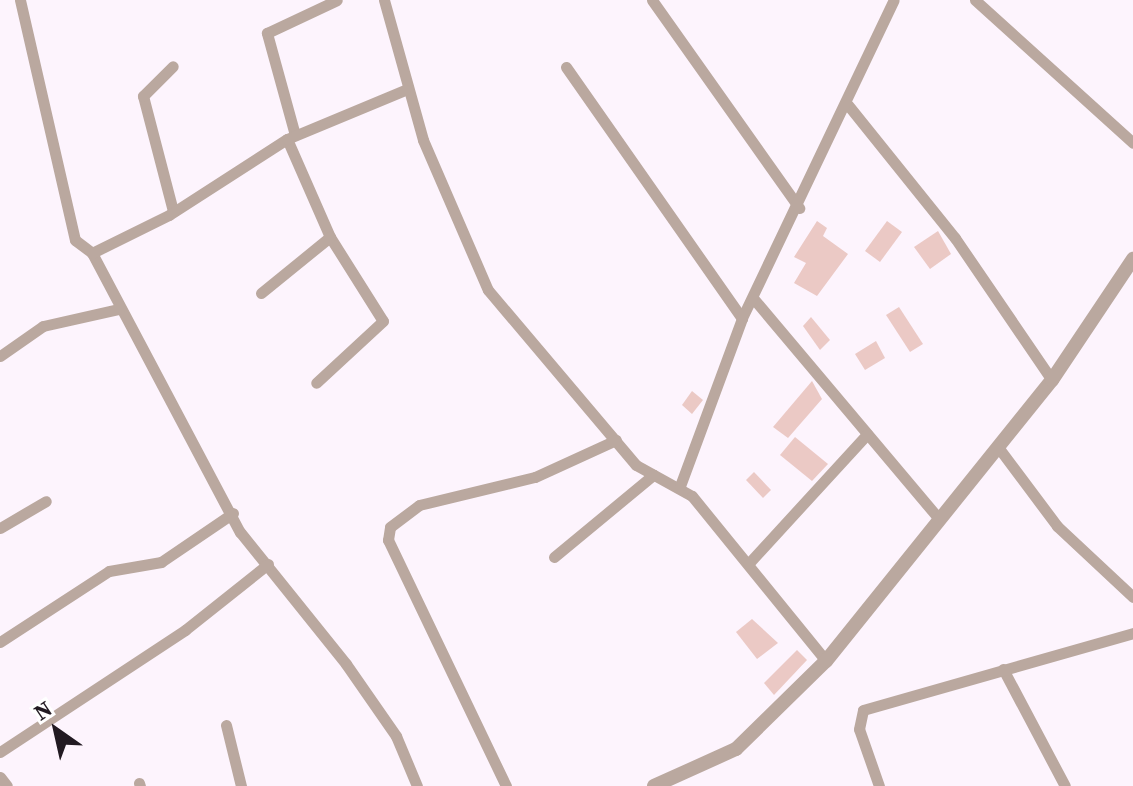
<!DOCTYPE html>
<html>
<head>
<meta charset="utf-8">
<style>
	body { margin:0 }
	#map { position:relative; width:1133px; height:786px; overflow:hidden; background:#fdf4fd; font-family:"Source Serif 4",serif }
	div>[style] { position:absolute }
	.building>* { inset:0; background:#ebc9c5 }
	.minor>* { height:11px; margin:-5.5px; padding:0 5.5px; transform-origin:5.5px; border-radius:5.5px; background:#baa89f }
	.tertiary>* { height:14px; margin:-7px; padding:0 7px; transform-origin:7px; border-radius:7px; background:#baa89f }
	span { translate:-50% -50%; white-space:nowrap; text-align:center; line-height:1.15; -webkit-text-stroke:6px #fff; paint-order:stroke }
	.north { position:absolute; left:16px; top:690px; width:80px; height:80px; -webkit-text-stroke:6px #fff; paint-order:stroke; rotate:326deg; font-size:22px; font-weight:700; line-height:32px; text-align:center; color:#221a22 }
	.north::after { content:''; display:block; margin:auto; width:28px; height:36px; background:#221a22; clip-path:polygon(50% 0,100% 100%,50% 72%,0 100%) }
</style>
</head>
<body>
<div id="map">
	<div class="building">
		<div style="clip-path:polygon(817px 221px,827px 228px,823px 236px,848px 254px,817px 296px,794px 283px,806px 263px,794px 257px)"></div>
		<div style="clip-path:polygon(887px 221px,902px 232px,880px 262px,865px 251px)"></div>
		<div style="clip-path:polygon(938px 231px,951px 254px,930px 269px,914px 247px)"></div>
		<div style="clip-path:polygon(899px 307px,923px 344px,910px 352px,886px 315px)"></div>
		<div style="clip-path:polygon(811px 317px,830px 340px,820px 350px,803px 326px)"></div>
		<div style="clip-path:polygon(876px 341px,885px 358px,865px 370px,855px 354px)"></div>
		<div style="clip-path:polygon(812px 381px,822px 399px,788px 438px,773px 427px)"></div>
		<div style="clip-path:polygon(692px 391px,703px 400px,692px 414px,682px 405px)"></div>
		<div style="clip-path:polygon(795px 437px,828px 464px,812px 481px,780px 455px)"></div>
		<div style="clip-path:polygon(754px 472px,771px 490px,763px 498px,746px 480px)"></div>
		<div style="clip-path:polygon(752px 619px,778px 643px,757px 659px,736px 632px)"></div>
		<div style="clip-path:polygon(797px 650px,807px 660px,774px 695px,764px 683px)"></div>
	</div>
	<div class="minor">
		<div style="left:20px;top:0;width:246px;rotate:77.1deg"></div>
		<div style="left:75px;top:240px;width:21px;rotate:37deg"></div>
		<div style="left:92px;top:253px;width:316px;rotate:62.1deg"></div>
		<div style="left:240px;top:532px;width:169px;rotate:51.2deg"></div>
		<div style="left:346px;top:664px;width:88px;rotate:55.2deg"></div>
		<div style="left:396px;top:736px;width:54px;rotate:67.2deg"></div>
		<div style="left:384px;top:0;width:145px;rotate:74.4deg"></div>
		<div style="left:423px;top:140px;width:163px;rotate:66.6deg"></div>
		<div style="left:488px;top:290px;width:229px;rotate:49.8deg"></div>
		<div style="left:636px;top:465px;width:64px;rotate:29deg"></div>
		<div style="left:692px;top:496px;width:213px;rotate:50.9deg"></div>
		<div style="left:652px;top:0;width:255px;rotate:54.7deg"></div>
		<div style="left:975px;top:0;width:213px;rotate:42.1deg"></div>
		<div style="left:566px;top:67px;width:307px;rotate:55deg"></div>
		<div style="left:848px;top:105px;width:171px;rotate:51.2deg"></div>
		<div style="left:955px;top:238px;width:172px;rotate:55.7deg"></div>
		<div style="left:295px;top:135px;width:106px;rotate:-105.4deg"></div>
		<div style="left:267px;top:33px;width:77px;rotate:-25.2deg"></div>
		<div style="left:287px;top:139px;width:107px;rotate:66.3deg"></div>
		<div style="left:330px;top:237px;width:99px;rotate:57.8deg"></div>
		<div style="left:383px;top:321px;width:91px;rotate:137.2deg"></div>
		<div style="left:173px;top:211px;width:119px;rotate:-104.6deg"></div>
		<div style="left:143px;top:96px;width:42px;rotate:-45deg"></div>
		<div style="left:92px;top:253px;width:86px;rotate:-26.3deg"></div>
		<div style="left:169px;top:215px;width:140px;rotate:-32.8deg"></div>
		<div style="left:287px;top:139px;width:128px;rotate:-22.6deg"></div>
		<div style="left:261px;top:293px;width:89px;rotate:-39.1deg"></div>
		<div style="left:753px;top:298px;width:290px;rotate:49.9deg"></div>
		<div style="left:0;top:356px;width:52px;rotate:-34.9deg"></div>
		<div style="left:43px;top:326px;width:78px;rotate:-12.6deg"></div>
		<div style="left:998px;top:447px;width:99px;rotate:53.2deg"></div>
		<div style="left:1057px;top:526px;width:104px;rotate:43.1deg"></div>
		<div style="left:680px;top:486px;width:179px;rotate:-69.7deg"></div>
		<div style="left:742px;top:318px;width:352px;rotate:-64.5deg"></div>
		<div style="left:0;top:528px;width:53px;rotate:-30.4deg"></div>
		<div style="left:554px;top:557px;width:129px;rotate:-39.6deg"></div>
		<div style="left:749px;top:563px;width:175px;rotate:-47.5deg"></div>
		<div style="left:0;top:642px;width:130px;rotate:-33.1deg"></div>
		<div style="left:109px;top:571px;width:53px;rotate:-9.8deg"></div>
		<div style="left:161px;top:562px;width:87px;rotate:-34.2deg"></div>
		<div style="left:1003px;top:669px;width:132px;rotate:62.1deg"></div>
		<div style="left:226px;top:725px;width:63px;rotate:76.2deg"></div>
		<div style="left:0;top:752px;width:222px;rotate:-33.4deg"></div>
		<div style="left:185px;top:630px;width:106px;rotate:-38.5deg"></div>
		<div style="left:0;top:777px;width:11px;rotate:52deg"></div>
		<div style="left:139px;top:783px;width:3px;rotate:72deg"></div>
		<div style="left:506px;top:786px;width:273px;rotate:-115.6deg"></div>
		<div style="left:388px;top:540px;width:13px;rotate:-81deg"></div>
		<div style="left:390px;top:527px;width:36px;rotate:-37deg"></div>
		<div style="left:419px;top:505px;width:119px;rotate:-13.6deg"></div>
		<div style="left:535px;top:477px;width:89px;rotate:-24.6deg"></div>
		<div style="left:879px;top:786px;width:60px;rotate:-109.3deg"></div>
		<div style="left:859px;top:729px;width:19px;rotate:-78deg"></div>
		<div style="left:863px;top:710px;width:281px;rotate:-15.9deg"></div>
	</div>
	<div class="tertiary">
		<div style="left:654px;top:786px;width:90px;rotate:-24.3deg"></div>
		<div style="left:736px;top:749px;width:126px;rotate:-44.4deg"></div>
		<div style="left:826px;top:661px;width:361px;rotate:-51.2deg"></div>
		<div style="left:1052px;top:380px;width:146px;rotate:-56.2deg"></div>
	</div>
	<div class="north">N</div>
</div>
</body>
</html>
